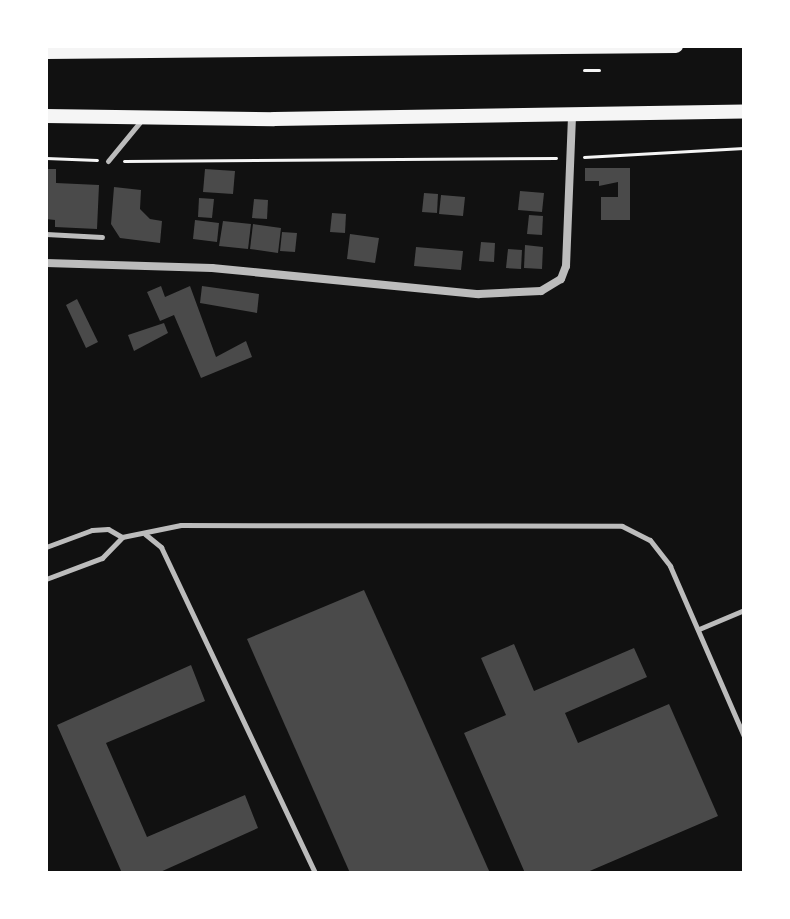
<!DOCTYPE html>
<html>
<head>
<meta charset="utf-8">
<style>
	body { margin:0 }
	#map { position:relative; width:790px; height:919px; overflow:hidden; background:#111; font-family:"Source Sans 3",sans-serif }
	div>[style] { position:absolute }
	.building>* { inset:0; background:#4a4a4a }
	.path>* { height:3px; margin:-1.5px; padding:0 1.5px; transform-origin:1.5px; border-radius:1.5px; background:#f5f5f5 }
	.service>* { height:5px; margin:-2.5px; padding:0 2.5px; transform-origin:2.5px; border-radius:2.5px; background:#bcbcbc }
	.minor>* { height:8px; margin:-4px; padding:0 4px; transform-origin:4px; border-radius:4px; background:#bcbcbc }
	.secondary>* { height:14px; margin:-7px; padding:0 7px; transform-origin:7px; border-radius:7px; background:#f5f5f5 }
	span { translate:-50% -50%; white-space:nowrap; text-align:center; line-height:1.15; -webkit-text-stroke:8px #fff; paint-order:stroke }
	.frame { position:absolute; inset:0; border:48px solid #fff; pointer-events:none }
</style>
</head>
<body>
<div id="map">
	<div class="building">
		<div style="clip-path:polygon(585px 168px,630px 168px,630px 220px,601px 220px,601px 197px,618px 197px,618px 182px,599px 186px,599px 181px,585px 181px)"></div>
		<div style="clip-path:polygon(46px 169px,56px 169px,56px 183px,99px 185px,97px 229px,55px 227px,55px 220px,46px 219px)"></div>
		<div style="clip-path:polygon(205px 169px,235px 171px,233px 194px,203px 192px)"></div>
		<div style="clip-path:polygon(114px 187px,141px 190px,140px 209px,150px 219px,162px 221px,160px 243px,120px 238px,111px 224px)"></div>
		<div style="clip-path:polygon(520px 191px,544px 193px,542px 212px,518px 210px)"></div>
		<div style="clip-path:polygon(424px 193px,438px 194px,437px 213px,422px 212px)"></div>
		<div style="clip-path:polygon(441px 195px,465px 197px,463px 216px,439px 214px)"></div>
		<div style="clip-path:polygon(199px 198px,214px 199px,212px 218px,198px 217px)"></div>
		<div style="clip-path:polygon(254px 199px,268px 200px,267px 219px,252px 218px)"></div>
		<div style="clip-path:polygon(332px 213px,346px 214px,345px 233px,330px 232px)"></div>
		<div style="clip-path:polygon(529px 215px,543px 216px,542px 235px,527px 234px)"></div>
		<div style="clip-path:polygon(195px 220px,219px 223px,217px 242px,193px 239px)"></div>
		<div style="clip-path:polygon(223px 221px,251px 224px,248px 249px,219px 246px)"></div>
		<div style="clip-path:polygon(253px 224px,281px 228px,278px 253px,250px 249px)"></div>
		<div style="clip-path:polygon(282px 232px,297px 233px,295px 252px,280px 251px)"></div>
		<div style="clip-path:polygon(350px 234px,379px 238px,375px 263px,347px 259px)"></div>
		<div style="clip-path:polygon(481px 242px,495px 243px,494px 262px,479px 261px)"></div>
		<div style="clip-path:polygon(525px 245px,543px 247px,542px 269px,524px 268px)"></div>
		<div style="clip-path:polygon(416px 247px,463px 251px,461px 270px,414px 266px)"></div>
		<div style="clip-path:polygon(508px 249px,522px 250px,521px 269px,506px 268px)"></div>
		<div style="clip-path:polygon(161px 286px,165px 297px,190px 286px,216px 357px,246px 341px,252px 357px,201px 378px,174px 315px,160px 321px,147px 292px)"></div>
		<div style="clip-path:polygon(202px 286px,259px 294px,257px 313px,200px 303px)"></div>
		<div style="clip-path:polygon(77px 299px,98px 342px,86px 348px,66px 305px)"></div>
		<div style="clip-path:polygon(164px 323px,168px 333px,134px 351px,128px 335px)"></div>
		<div style="clip-path:polygon(364px 590px,406px 683px,490px 873px,350px 873px,247px 639px)"></div>
		<div style="clip-path:polygon(514px 644px,534px 691px,634px 648px,647px 677px,565px 713px,578px 743px,669px 704px,718px 816px,585px 873px,525px 873px,464px 733px,506px 715px,481px 658px)"></div>
		<div style="clip-path:polygon(191px 665px,205px 701px,106px 743px,147px 837px,245px 795px,258px 828px,158px 873px,122px 873px,57px 725px)"></div>
	</div>
	<div class="path">
		<div style="left:584px;top:70px;width:15px"></div>
		<div style="left:584px;top:157px;width:160px;rotate:-3.2deg"></div>
		<div style="left:46px;top:158px;width:51px;rotate:2.2deg"></div>
		<div style="left:124px;top:161px;width:432px;rotate:-0.4deg"></div>
	</div>
	<div class="service">
		<div style="left:108px;top:161px;width:50px;rotate:-50.6deg"></div>
		<div style="left:46px;top:234px;width:56px;rotate:3.1deg"></div>
		<div style="left:145px;top:534px;width:21px;rotate:39deg"></div>
		<div style="left:161px;top:547px;width:361px;rotate:64.7deg"></div>
		<div style="left:46px;top:547px;width:49px;rotate:-20.3deg"></div>
		<div style="left:92px;top:530px;width:16px;rotate:-4deg"></div>
		<div style="left:108px;top:529px;width:16px;rotate:30deg"></div>
		<div style="left:122px;top:537px;width:60px;rotate:-11.5deg"></div>
		<div style="left:181px;top:525px;width:441px;rotate:0.1deg"></div>
		<div style="left:622px;top:526px;width:31px;rotate:27deg"></div>
		<div style="left:650px;top:540px;width:33px;rotate:52deg"></div>
		<div style="left:670px;top:566px;width:185px;rotate:66.5deg"></div>
		<div style="left:46px;top:579px;width:60px;rotate:-20.6deg"></div>
		<div style="left:102px;top:558px;width:29px;rotate:-46deg"></div>
		<div style="left:699px;top:629px;width:49px;rotate:-22.9deg"></div>
	</div>
	<div class="minor">
		<div style="left:46px;top:263px;width:166px;rotate:1.7deg"></div>
		<div style="left:212px;top:268px;width:268px;rotate:5.6deg"></div>
		<div style="left:479px;top:294px;width:62px;rotate:-2.8deg"></div>
		<div style="left:541px;top:291px;width:23px;rotate:-31deg"></div>
		<div style="left:561px;top:279px;width:14px;rotate:-69deg"></div>
		<div style="left:566px;top:266px;width:150px;rotate:-87.7deg"></div>
	</div>
	<div class="secondary">
		<div style="left:46px;top:52px;width:630px;rotate:-0.55deg"></div>
		<div style="left:46px;top:116px;width:228px;rotate:0.8deg"></div>
		<div style="left:274px;top:119px;width:470px;rotate:-0.9deg"></div>
	</div>
	<div class="frame"></div>
</div>
</body>
</html>
